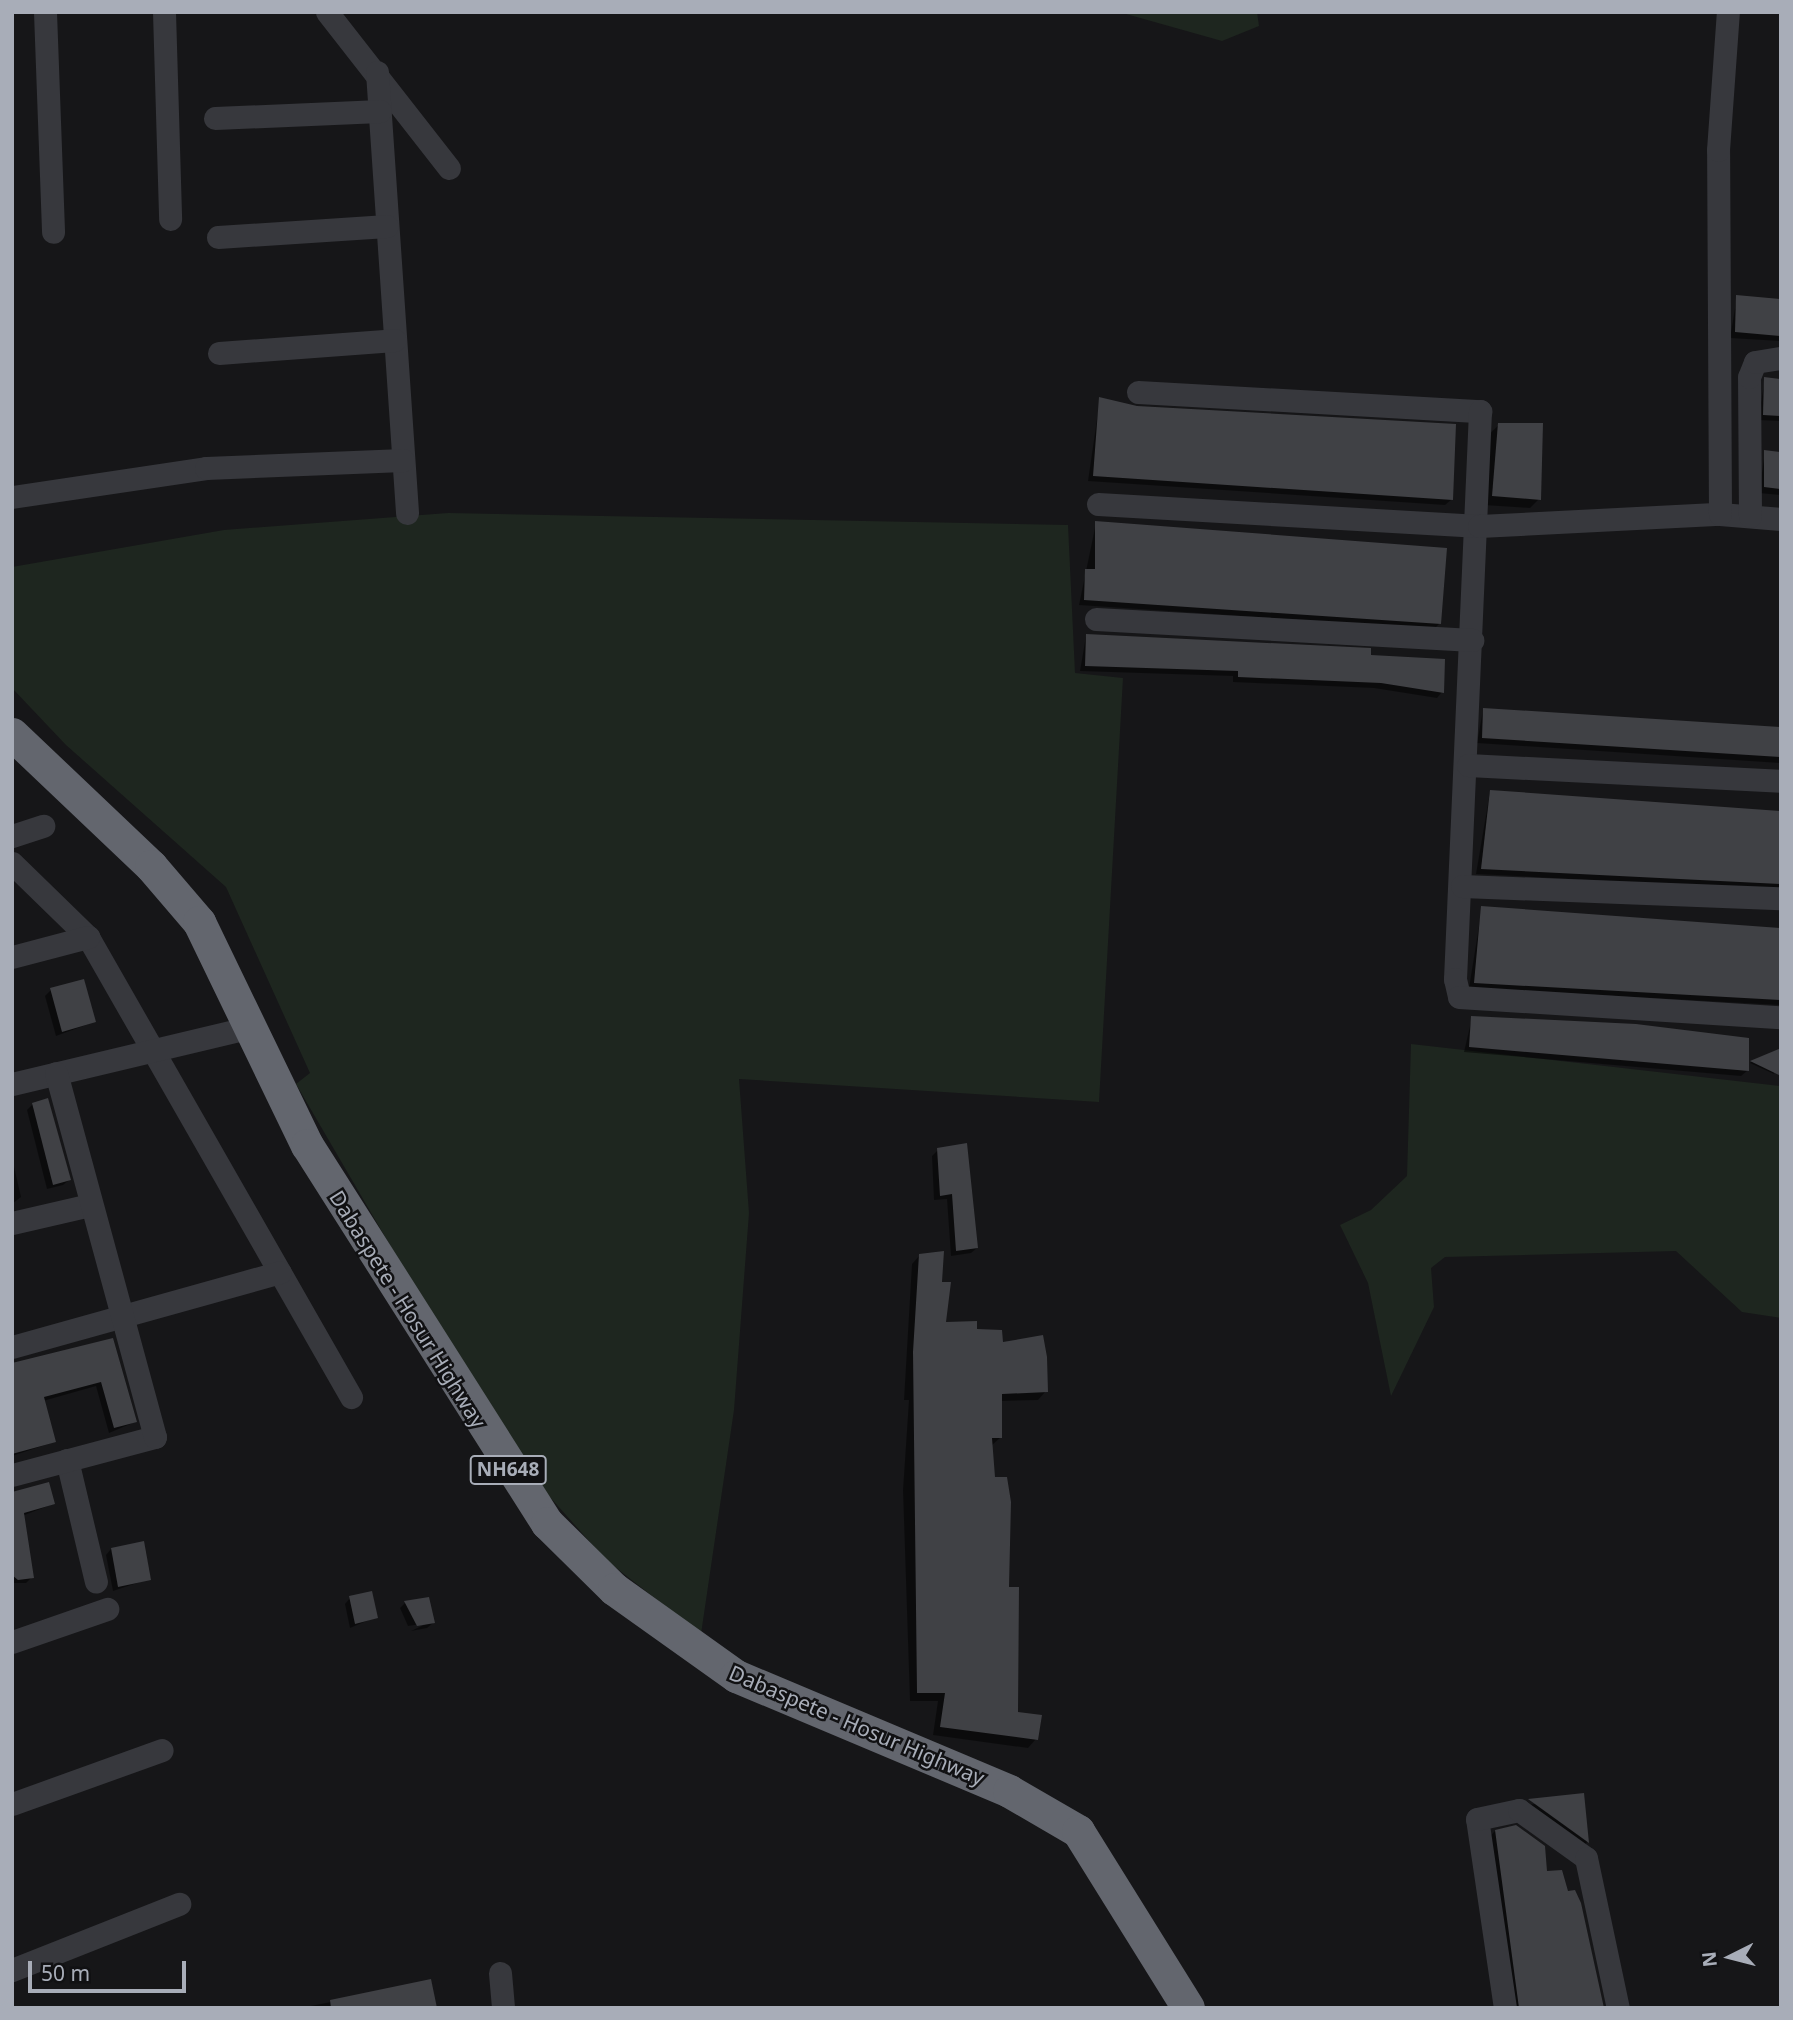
<!DOCTYPE html>
<html>
<head>
<meta charset="utf-8">
<style>
	body { margin:0 }
	#map { position:relative; width:1793px; height:2020px; overflow:hidden; background:#161618; font-family:"Noto Sans",sans-serif }
	div>[style] { position:absolute }
	.green>* { inset:0; background:#1e261f }
	.shadow>* { inset:0; background:#0007 }
	.building>* { inset:0; background:#404145 }
	.minor>* { height:23px; margin:-11.5px; padding:0 11.5px; transform-origin:11.5px; border-radius:11.5px; background:#37383d }
	.highway>* { height:33px; margin:-16.5px; padding:0 16.5px; transform-origin:16.5px; border-radius:16.5px; background:#63666e }
	span { translate:-50% -50%; white-space:nowrap; text-align:center; line-height:1.15; -webkit-text-stroke:5px #111113; paint-order:stroke }
	.shield-label span { padding:2px 5px; background:#111113; border:2px solid; border-radius:5px; -webkit-text-stroke-width:0 }
	.shield-label { font-size:19px; color:#a8adb8; font-weight:700 }
	.street-label { font-size:21px; color:#a8adb8 }
	.frame { position:absolute; inset:0; border:14px solid #a8adb8; pointer-events:none }
	.north { position:absolute; left:1695px; top:1922px; width:70px; height:70px; -webkit-text-stroke:5px #111113; paint-order:stroke; rotate:264deg; font-size:19px; font-weight:700; line-height:28px; text-align:center; color:#a8adb8 }
	.north::after { content:''; display:block; margin:auto; width:24px; height:32px; background:#a8adb8; clip-path:polygon(50% 0,100% 100%,50% 72%,0 100%) }
	.scale { position:absolute; left:28px; top:1961px; width:158px; height:32px; box-sizing:border-box; border:4px solid #a8adb8; border-top:0; padding-left:9px; font-size:21px; line-height:24px; white-space:nowrap; color:#a8adb8; -webkit-text-stroke:5px #111113; paint-order:stroke }
</style>
</head>
<body>
<div id="map">
	<div class="green">
		<div style="clip-path:polygon(1119px 12px,1257px 12px,1259px 26px,1222px 41px)"></div>
		<div style="clip-path:polygon(448px 513px,1068px 525px,1075px 673px,1123px 678px,1099px 1102px,739px 1079px,749px 1213px,734px 1410px,701px 1634px,606px 1560px,541px 1487px,447px 1343px,296px 1084px,310px 1073px,226px 887px,66px 745px,12px 688px,12px 567px,224px 530px)"></div>
		<div style="clip-path:polygon(1411px 1044px,1781px 1086px,1781px 1318px,1742px 1312px,1676px 1251px,1445px 1257px,1431px 1268px,1434px 1307px,1391px 1396px,1368px 1283px,1340px 1225px,1371px 1210px,1407px 1176px)"></div>
	</div>
	<div class="shadow">
		<div style="clip-path:polygon(1737px 297px,1781px 300px,1781px 341px,1730px 338px)"></div>
		<div style="clip-path:polygon(1765px 379px,1781px 380px,1781px 421px,1758px 420px)"></div>
		<div style="clip-path:polygon(1100px 399px,1451px 500px,1445px 505px,1088px 481px)"></div>
		<div style="clip-path:polygon(1499px 425px,1539px 499px,1530px 508px,1484px 505px,1489px 434px)"></div>
		<div style="clip-path:polygon(1765px 452px,1781px 453px,1781px 495px,1759px 493px)"></div>
		<div style="clip-path:polygon(1096px 523px,1440px 623px,1434px 629px,1079px 605px)"></div>
		<div style="clip-path:polygon(1086px 636px,1369px 657px,1442px 692px,1437px 698px,1374px 688px,1233px 682px,1233px 676px,1080px 671px)"></div>
		<div style="clip-path:polygon(1483px 710px,1781px 729px,1781px 763px,1477px 743px)"></div>
		<div style="clip-path:polygon(1490px 792px,1781px 813px,1781px 890px,1476px 874px)"></div>
		<div style="clip-path:polygon(1482px 908px,1781px 929px,1781px 1005px,1469px 988px)"></div>
		<div style="clip-path:polygon(51px 990px,94px 1022px,56px 1036px,45px 996px)"></div>
		<div style="clip-path:polygon(1472px 1018px,1747px 1071px,1741px 1076px,1464px 1052px)"></div>
		<div style="clip-path:polygon(1777px 1052px,1774px 1074px,1750px 1063px,1751px 1062px)"></div>
		<div style="clip-path:polygon(33px 1104px,69px 1180px,63px 1185px,47px 1189px,27px 1110px)"></div>
		<div style="clip-path:polygon(938px 1150px,977px 1248px,971px 1253px,951px 1256px,947px 1199px,934px 1200px,932px 1156px)"></div>
		<div style="clip-path:polygon(12px 1158px,21px 1197px,12px 1204px)"></div>
		<div style="clip-path:polygon(920px 1255px,940px 1284px,944px 1324px,1002px 1344px,1046px 1391px,1038px 1400px,1000px 1401px,1001px 1437px,991px 1446px,1016px 1713px,1036px 1739px,1028px 1748px,933px 1735px,938px 1701px,910px 1701px,903px 1490px,909px 1400px,904px 1400px,912px 1264px)"></div>
		<div style="clip-path:polygon(112px 1340px,135px 1422px,109px 1433px,96px 1386px,43px 1401px,54px 1442px,12px 1456px,12px 1366px)"></div>
		<div style="clip-path:polygon(12px 1495px,53px 1504px,22px 1516px,32px 1577px,26px 1583px,12px 1583px)"></div>
		<div style="clip-path:polygon(111px 1549px,149px 1579px,113px 1591px,106px 1555px)"></div>
		<div style="clip-path:polygon(350px 1598px,376px 1617px,350px 1628px,345px 1604px)"></div>
		<div style="clip-path:polygon(405px 1603px,433px 1623px,427px 1628px,411px 1631px,428px 1623px,408px 1626px,400px 1608px)"></div>
		<div style="clip-path:polygon(1582px 1795px,1587px 1842px,1582px 1848px,1524px 1806px)"></div>
		<div style="clip-path:polygon(1495px 1831px,1546px 1873px,1602px 2008px,1500px 2008px,1477px 1850px)"></div>
		<div style="clip-path:polygon(429px 1982px,435px 2008px,301px 2008px)"></div>
	</div>
	<div class="building">
		<div style="clip-path:polygon(1736px 295px,1781px 299px,1781px 336px,1735px 332px)"></div>
		<div style="clip-path:polygon(1764px 377px,1781px 379px,1780px 416px,1763px 415px)"></div>
		<div style="clip-path:polygon(1099px 397px,1137px 406px,1456px 424px,1453px 500px,1093px 476px)"></div>
		<div style="clip-path:polygon(1498px 423px,1543px 423px,1541px 500px,1492px 496px)"></div>
		<div style="clip-path:polygon(1764px 450px,1781px 452px,1781px 489px,1764px 487px)"></div>
		<div style="clip-path:polygon(1095px 521px,1447px 548px,1441px 624px,1084px 600px,1085px 569px,1095px 569px)"></div>
		<div style="clip-path:polygon(1086px 634px,1371px 648px,1371px 655px,1445px 659px,1444px 693px,1381px 683px,1238px 677px,1238px 671px,1085px 666px)"></div>
		<div style="clip-path:polygon(1483px 708px,1781px 727px,1781px 757px,1482px 738px)"></div>
		<div style="clip-path:polygon(1490px 790px,1781px 811px,1781px 884px,1481px 869px)"></div>
		<div style="clip-path:polygon(1481px 906px,1781px 928px,1781px 1000px,1474px 983px)"></div>
		<div style="clip-path:polygon(84px 979px,96px 1022px,62px 1032px,50px 988px)"></div>
		<div style="clip-path:polygon(1471px 1016px,1636px 1024px,1749px 1038px,1749px 1071px,1469px 1047px)"></div>
		<div style="clip-path:polygon(1781px 1048px,1781px 1076px,1750px 1061px)"></div>
		<div style="clip-path:polygon(48px 1098px,71px 1180px,53px 1185px,32px 1103px)"></div>
		<div style="clip-path:polygon(967px 1143px,978px 1248px,956px 1251px,952px 1194px,940px 1196px,937px 1148px)"></div>
		<div style="clip-path:polygon(944px 1251px,942px 1282px,951px 1282px,946px 1322px,977px 1321px,977px 1329px,1002px 1330px,1003px 1342px,1043px 1335px,1047px 1357px,1048px 1392px,1002px 1394px,1002px 1438px,992px 1438px,995px 1477px,1007px 1477px,1011px 1502px,1009px 1587px,1019px 1587px,1018px 1712px,1042px 1715px,1038px 1740px,940px 1727px,945px 1693px,917px 1693px,913px 1352px,919px 1254px)"></div>
		<div style="clip-path:polygon(113px 1338px,137px 1422px,114px 1428px,101px 1382px,44px 1397px,56px 1442px,12px 1454px,12px 1363px)"></div>
		<div style="clip-path:polygon(49px 1482px,55px 1504px,24px 1513px,34px 1578px,18px 1580px,12px 1575px,12px 1492px)"></div>
		<div style="clip-path:polygon(144px 1541px,151px 1580px,118px 1587px,111px 1548px)"></div>
		<div style="clip-path:polygon(372px 1591px,378px 1618px,355px 1624px,349px 1596px)"></div>
		<div style="clip-path:polygon(429px 1597px,435px 1623px,417px 1626px,404px 1601px)"></div>
		<div style="clip-path:polygon(1584px 1793px,1589px 1843px,1528px 1799px)"></div>
		<div style="clip-path:polygon(1516px 1825px,1545px 1846px,1547px 1871px,1562px 1870px,1568px 1891px,1575px 1890px,1581px 1903px,1604px 2008px,1519px 2008px,1495px 1830px)"></div>
		<div style="clip-path:polygon(431px 1979px,437px 2008px,331px 2008px,330px 2000px)"></div>
	</div>
	<div class="minor">
		<div style="left:45px;top:12px;width:220px;rotate:87.9deg"></div>
		<div style="left:164px;top:12px;width:207px;rotate:88.3deg"></div>
		<div style="left:327px;top:12px;width:198px;rotate:52deg"></div>
		<div style="left:377px;top:72px;width:442px;rotate:86.1deg"></div>
		<div style="left:215px;top:118px;width:165px;rotate:-2.4deg"></div>
		<div style="left:218px;top:237px;width:169px;rotate:-3.7deg"></div>
		<div style="left:219px;top:353px;width:176px;rotate:-4.2deg"></div>
		<div style="left:1138px;top:392px;width:343px;rotate:3.2deg"></div>
		<div style="left:1480px;top:411px;width:569px;rotate:92.52deg"></div>
		<div style="left:1455px;top:979px;width:18px;rotate:77deg"></div>
		<div style="left:1459px;top:997px;width:323px;rotate:3.6deg"></div>
		<div style="left:12px;top:497px;width:196px;rotate:-8.5deg"></div>
		<div style="left:206px;top:468px;width:197px;rotate:-2.3deg"></div>
		<div style="left:1098px;top:504px;width:382px;rotate:3.3deg"></div>
		<div style="left:1479px;top:526px;width:241px;rotate:-2.9deg"></div>
		<div style="left:1720px;top:514px;width:61px;rotate:4.7deg"></div>
		<div style="left:1720px;top:514px;width:364px;rotate:-90.3deg"></div>
		<div style="left:1718px;top:150px;width:138px;rotate:-85.9deg"></div>
		<div style="left:1750px;top:516px;width:139px;rotate:-90.4deg"></div>
		<div style="left:1749px;top:377px;width:16px;rotate:-68deg"></div>
		<div style="left:1755px;top:362px;width:26px;rotate:-9deg"></div>
		<div style="left:1096px;top:619px;width:377px;rotate:3.2deg"></div>
		<div style="left:1468px;top:765px;width:313px;rotate:2.9deg"></div>
		<div style="left:12px;top:836px;width:33px;rotate:-18deg"></div>
		<div style="left:12px;top:863px;width:106px;rotate:44.2deg"></div>
		<div style="left:88px;top:937px;width:530px;rotate:60.24deg"></div>
		<div style="left:1462px;top:886px;width:319px;rotate:2.2deg"></div>
		<div style="left:12px;top:957px;width:79px;rotate:-14.7deg"></div>
		<div style="left:12px;top:1084px;width:247px;rotate:-13.4deg"></div>
		<div style="left:12px;top:1223px;width:80px;rotate:-13deg"></div>
		<div style="left:12px;top:1347px;width:278px;rotate:-15.6deg"></div>
		<div style="left:67px;top:1460px;width:125px;rotate:76.6deg"></div>
		<div style="left:12px;top:1475px;width:148px;rotate:-14.9deg"></div>
		<div style="left:155px;top:1437px;width:377px;rotate:-105.2deg"></div>
		<div style="left:12px;top:1642px;width:101px;rotate:-19.2deg"></div>
		<div style="left:12px;top:1804px;width:159px;rotate:-19.8deg"></div>
		<div style="left:12px;top:1970px;width:180px;rotate:-21.6deg"></div>
		<div style="left:500px;top:1973px;width:35px;rotate:85deg"></div>
		<div style="left:1505px;top:2008px;width:191px;rotate:-98.4deg"></div>
		<div style="left:1477px;top:1819px;width:43px;rotate:-12.1deg"></div>
		<div style="left:1519px;top:1810px;width:82px;rotate:35.6deg"></div>
		<div style="left:1586px;top:1858px;width:153px;rotate:78deg"></div>
	</div>
	<div class="highway">
		<div style="left:12px;top:734px;width:192px;rotate:43.5deg"></div>
		<div style="left:151px;top:866px;width:74px;rotate:49.4deg"></div>
		<div style="left:199px;top:922px;width:248px;rotate:64.2deg"></div>
		<div style="left:307px;top:1145px;width:448px;rotate:57.6deg"></div>
		<div style="left:547px;top:1523px;width:94px;rotate:44.6deg"></div>
		<div style="left:614px;top:1589px;width:150px;rotate:35.5deg"></div>
		<div style="left:736px;top:1676px;width:296px;rotate:22.8deg"></div>
		<div style="left:1009px;top:1791px;width:80px;rotate:30.1deg"></div>
		<div style="left:1078px;top:1831px;width:208px;rotate:58.1deg"></div>
	</div>
	<div class="shield-label">
		<span style="left:508px;top:1470px">NH648</span>
	</div>
	<div class="street-label">
		<span style="left:408px;top:1309px;rotate:58deg">Dabaspete - Hosur Highway</span>
		<span style="left:857px;top:1725px;rotate:23deg">Dabaspete - Hosur Highway</span>
	</div>
	<div class="frame"></div>
	<div class="north">N</div>
	<div class="scale">50 m</div>
</div>
</body>
</html>
